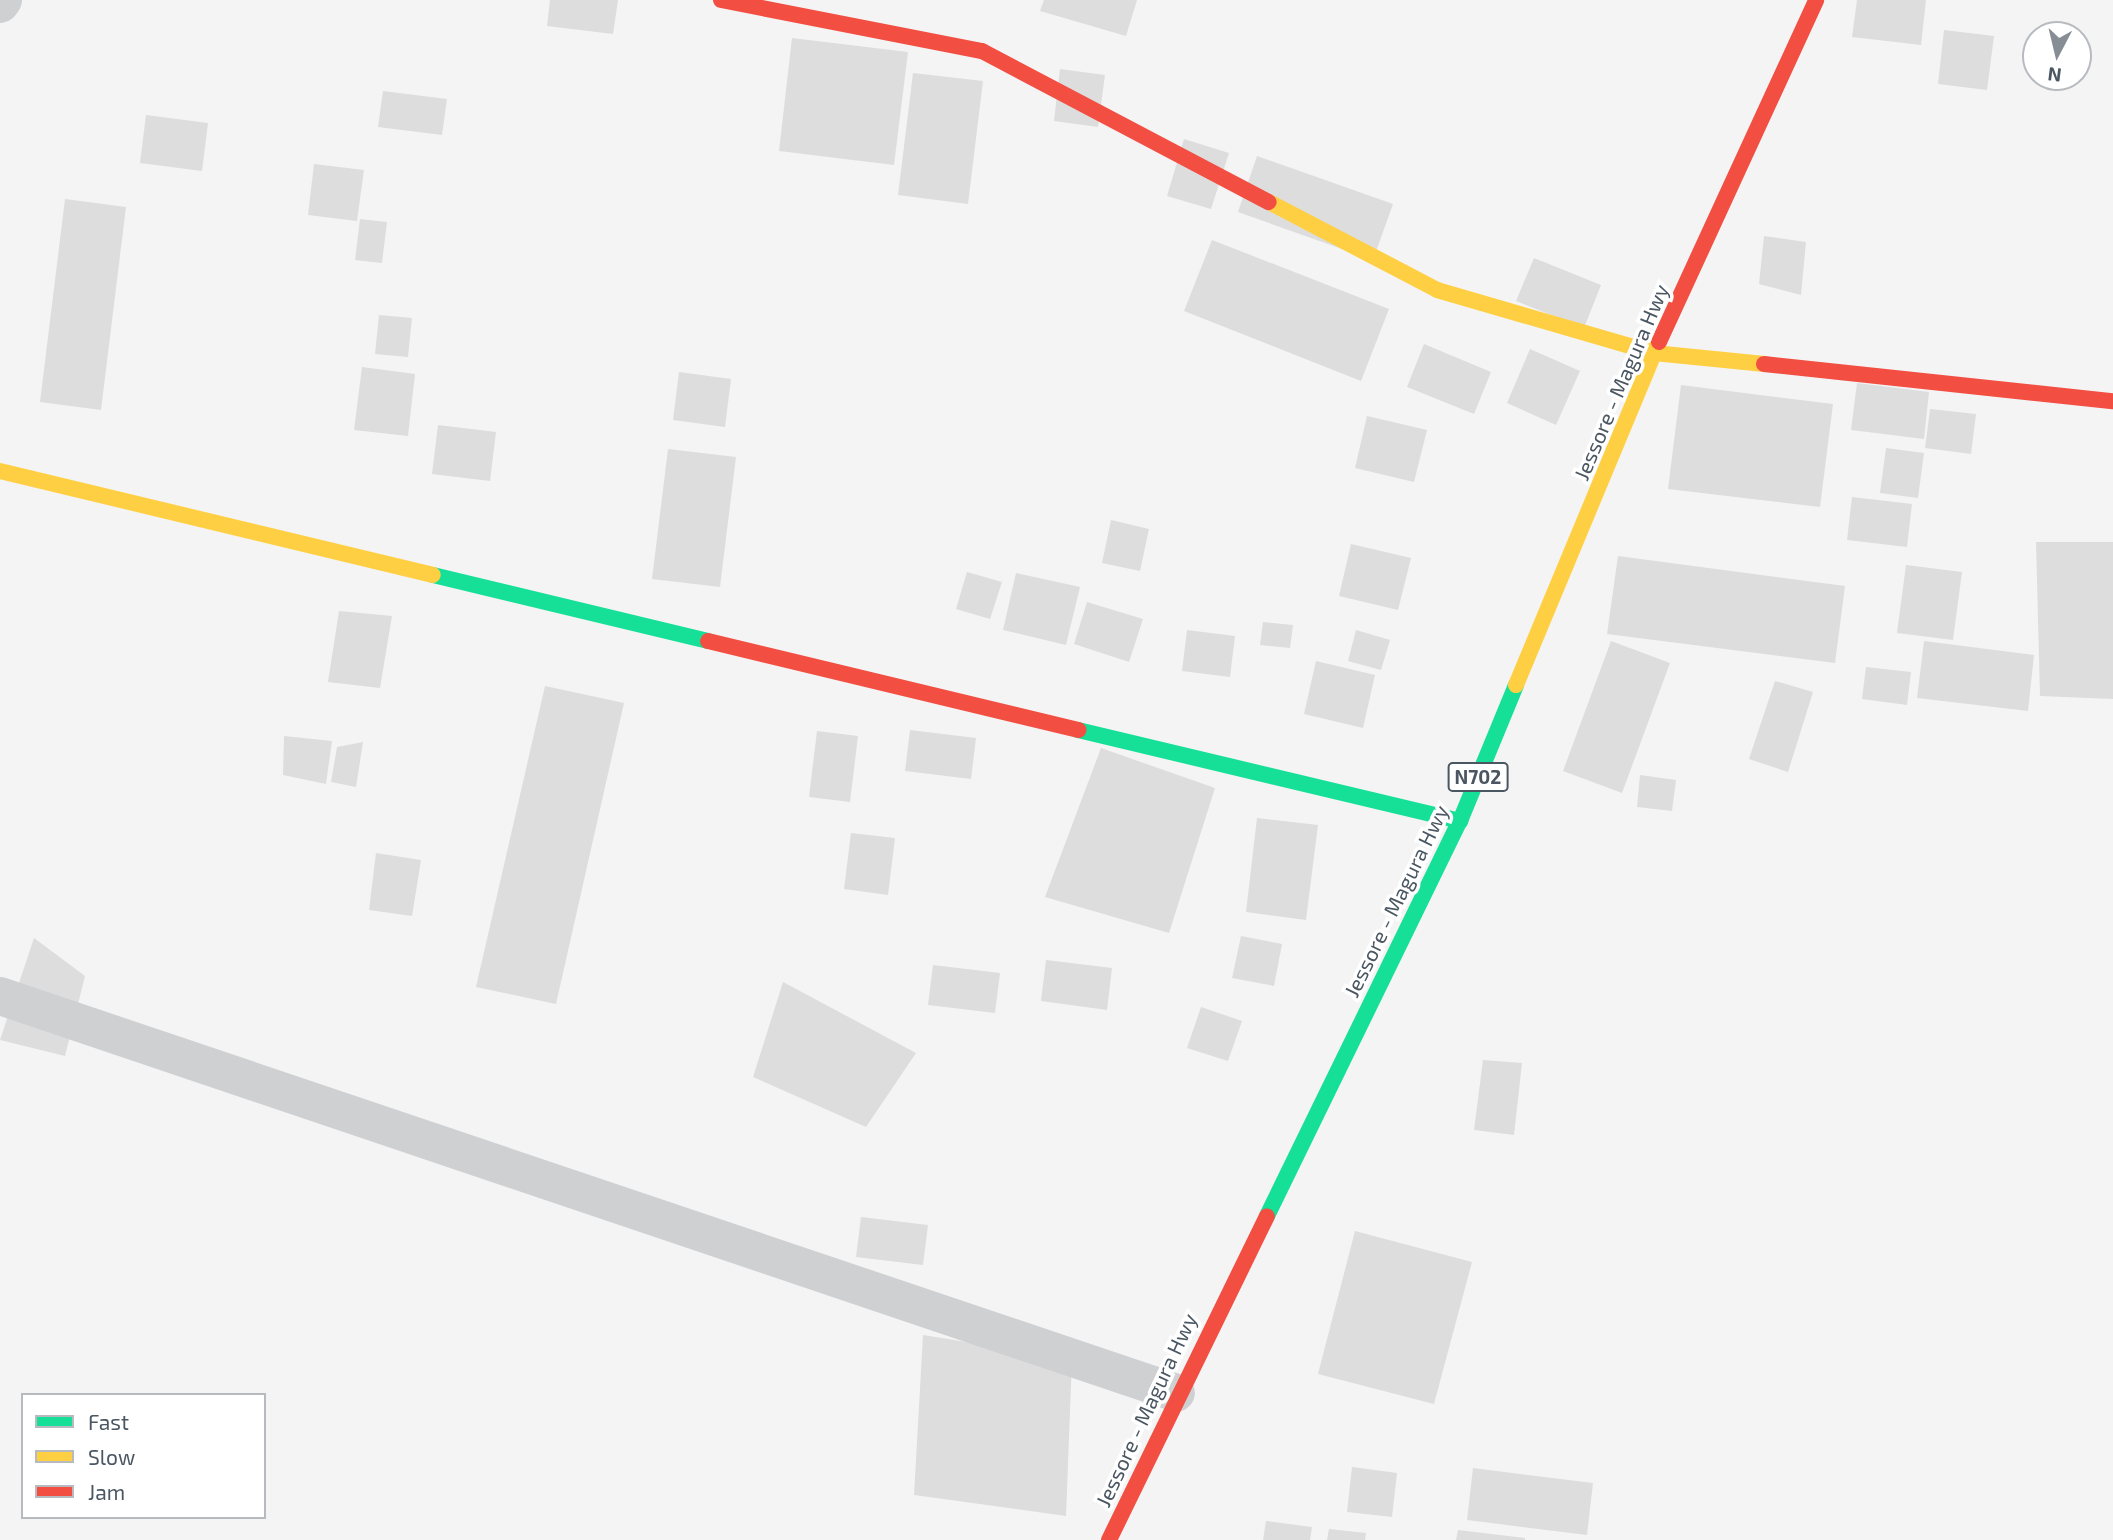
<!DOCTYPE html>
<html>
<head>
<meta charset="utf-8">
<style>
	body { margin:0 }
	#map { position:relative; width:2113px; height:1540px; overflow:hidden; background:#f4f4f4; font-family:"Exo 2",sans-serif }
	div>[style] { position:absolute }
	.building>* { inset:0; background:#ddddde }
	.street>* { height:38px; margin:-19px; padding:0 19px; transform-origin:19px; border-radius:19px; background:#ced0d2 }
	.fast>* { height:16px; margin:-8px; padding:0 8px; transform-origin:8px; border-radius:8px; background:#16e098 }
	.slow>* { height:16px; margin:-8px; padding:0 8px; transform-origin:8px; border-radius:8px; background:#ffcf43 }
	.jam>* { height:16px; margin:-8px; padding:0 8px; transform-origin:8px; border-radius:8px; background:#f24e42 }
	span { translate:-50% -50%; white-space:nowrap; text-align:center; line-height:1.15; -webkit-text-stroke:7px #fff; paint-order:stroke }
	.shield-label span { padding:2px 5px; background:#fff; border:2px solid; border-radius:5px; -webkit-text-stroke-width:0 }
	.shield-label { font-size:19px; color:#4a5661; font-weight:700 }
	.street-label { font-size:21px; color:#4a5661 }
	.legend { position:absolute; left:21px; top:1393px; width:245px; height:126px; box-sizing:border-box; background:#fff; border:2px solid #b7bbc0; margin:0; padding:9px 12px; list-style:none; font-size:21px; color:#4a5661 }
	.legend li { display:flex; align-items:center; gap:14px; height:35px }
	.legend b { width:35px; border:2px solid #b7bbc0 }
	.north { position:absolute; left:2022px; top:21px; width:70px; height:70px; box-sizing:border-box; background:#fff; border:2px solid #b7bbc0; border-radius:50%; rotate:187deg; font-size:19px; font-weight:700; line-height:28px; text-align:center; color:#4a5661 }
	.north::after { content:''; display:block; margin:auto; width:24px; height:32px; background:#868d94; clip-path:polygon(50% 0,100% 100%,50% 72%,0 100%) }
</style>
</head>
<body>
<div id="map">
	<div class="building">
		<div style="clip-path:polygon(550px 0,618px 0,613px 34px,547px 26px)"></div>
		<div style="clip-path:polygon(1044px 0,1137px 0,1126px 36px,1040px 11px)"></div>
		<div style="clip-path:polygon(1857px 0,1926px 0,1921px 45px,1852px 37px)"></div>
		<div style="clip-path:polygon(1944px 30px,1994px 36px,1987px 90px,1938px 84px)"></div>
		<div style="clip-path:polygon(792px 38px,908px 52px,894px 165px,779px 151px)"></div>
		<div style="clip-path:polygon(1060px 69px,1105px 75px,1098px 127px,1054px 121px)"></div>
		<div style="clip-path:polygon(913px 73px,983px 81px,968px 204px,898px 195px)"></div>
		<div style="clip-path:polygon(383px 91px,447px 99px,442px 135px,378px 127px)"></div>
		<div style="clip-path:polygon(146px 115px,208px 123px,202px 171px,140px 163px)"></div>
		<div style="clip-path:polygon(1184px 139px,1229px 153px,1211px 209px,1167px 196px)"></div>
		<div style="clip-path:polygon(1257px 156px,1393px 204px,1373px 260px,1238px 212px)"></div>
		<div style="clip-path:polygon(314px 164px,364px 170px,357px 221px,308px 215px)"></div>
		<div style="clip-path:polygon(65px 199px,126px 207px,101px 410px,40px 402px)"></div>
		<div style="clip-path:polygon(360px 219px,387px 222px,382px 263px,355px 260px)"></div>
		<div style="clip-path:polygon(1764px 236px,1806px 242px,1801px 295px,1759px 284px)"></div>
		<div style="clip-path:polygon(1212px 240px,1389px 309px,1361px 381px,1184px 311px)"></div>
		<div style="clip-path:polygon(1534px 258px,1601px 285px,1584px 328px,1516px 301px)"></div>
		<div style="clip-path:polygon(379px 315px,412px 318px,408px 357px,375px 354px)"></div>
		<div style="clip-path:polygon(1424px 344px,1491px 372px,1474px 414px,1407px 387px)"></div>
		<div style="clip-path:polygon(1530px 349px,1580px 371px,1556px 425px,1507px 403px)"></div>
		<div style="clip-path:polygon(362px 367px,415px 374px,408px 436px,354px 430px)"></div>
		<div style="clip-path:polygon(679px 372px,731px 379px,725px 427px,673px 420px)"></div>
		<div style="clip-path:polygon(1857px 383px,1929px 392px,1924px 439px,1851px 430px)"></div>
		<div style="clip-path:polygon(1681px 385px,1833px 404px,1820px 507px,1668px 489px)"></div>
		<div style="clip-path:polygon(1930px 409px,1976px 414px,1971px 454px,1925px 448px)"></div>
		<div style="clip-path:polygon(1367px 416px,1427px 430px,1414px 482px,1355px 468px)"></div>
		<div style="clip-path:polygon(438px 425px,496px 432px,490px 481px,432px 474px)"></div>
		<div style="clip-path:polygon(1886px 448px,1924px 453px,1918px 498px,1880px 493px)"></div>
		<div style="clip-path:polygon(668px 449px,736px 457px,720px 587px,652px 579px)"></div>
		<div style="clip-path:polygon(1852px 497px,1912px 504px,1907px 547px,1847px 540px)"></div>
		<div style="clip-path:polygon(1111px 520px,1149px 529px,1140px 571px,1102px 563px)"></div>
		<div style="clip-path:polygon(2036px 542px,2113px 542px,2113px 699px,2040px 696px)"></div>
		<div style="clip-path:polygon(1351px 544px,1411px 558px,1398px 610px,1339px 596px)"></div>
		<div style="clip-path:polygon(1618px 556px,1845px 586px,1835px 663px,1607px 634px)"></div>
		<div style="clip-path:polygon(1906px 565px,1962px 572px,1953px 640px,1897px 633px)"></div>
		<div style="clip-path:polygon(967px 572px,1002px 582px,990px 619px,956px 609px)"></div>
		<div style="clip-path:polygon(1016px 573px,1080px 587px,1066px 645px,1003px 630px)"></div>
		<div style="clip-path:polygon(1087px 602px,1143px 619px,1129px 662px,1074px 644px)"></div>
		<div style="clip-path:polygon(339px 611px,392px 616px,380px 688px,328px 682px)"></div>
		<div style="clip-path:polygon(1263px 622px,1293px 625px,1290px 648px,1260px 645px)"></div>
		<div style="clip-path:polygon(1187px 630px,1235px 636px,1230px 677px,1182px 671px)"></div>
		<div style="clip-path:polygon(1356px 630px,1390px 640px,1381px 670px,1348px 661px)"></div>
		<div style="clip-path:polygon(1611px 641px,1670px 663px,1622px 793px,1563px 771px)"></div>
		<div style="clip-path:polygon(1924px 641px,2034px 655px,2028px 711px,1917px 698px)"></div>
		<div style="clip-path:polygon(1316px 661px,1375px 675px,1363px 728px,1304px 714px)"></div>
		<div style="clip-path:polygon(1866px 667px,1911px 672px,1907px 705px,1862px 699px)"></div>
		<div style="clip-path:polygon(1775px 681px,1813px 692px,1788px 772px,1749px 759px)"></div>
		<div style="clip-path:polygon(545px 686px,624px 703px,556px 1004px,476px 987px)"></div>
		<div style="clip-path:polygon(910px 730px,976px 738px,971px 779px,905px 771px)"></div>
		<div style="clip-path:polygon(817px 731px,858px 736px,850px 802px,809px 797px)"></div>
		<div style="clip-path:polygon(284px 736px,332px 741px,326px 784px,283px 775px)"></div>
		<div style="clip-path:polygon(363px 742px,356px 787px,331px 782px,337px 747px)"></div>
		<div style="clip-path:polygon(1101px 748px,1215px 788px,1169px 933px,1045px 897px)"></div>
		<div style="clip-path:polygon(1640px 775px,1676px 780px,1672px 811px,1637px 807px)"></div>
		<div style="clip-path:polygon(1257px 818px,1318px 825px,1306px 920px,1246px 912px)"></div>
		<div style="clip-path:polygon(851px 833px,895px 838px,888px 895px,844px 889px)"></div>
		<div style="clip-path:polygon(376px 853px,421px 860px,412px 916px,369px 910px)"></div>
		<div style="clip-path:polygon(1241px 936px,1282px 944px,1274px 986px,1232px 978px)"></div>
		<div style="clip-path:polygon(34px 938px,85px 976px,65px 1056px,0 1040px)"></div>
		<div style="clip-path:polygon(1046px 960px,1112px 968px,1107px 1010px,1041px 1001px)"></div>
		<div style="clip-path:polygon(933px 965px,1000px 973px,995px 1013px,928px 1005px)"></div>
		<div style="clip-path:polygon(783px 982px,916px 1053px,866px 1127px,753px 1077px)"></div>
		<div style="clip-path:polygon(1201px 1007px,1242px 1021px,1228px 1061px,1187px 1048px)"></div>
		<div style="clip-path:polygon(1483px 1060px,1522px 1063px,1514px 1135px,1474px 1130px)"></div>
		<div style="clip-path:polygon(861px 1217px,928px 1225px,923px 1265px,856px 1257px)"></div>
		<div style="clip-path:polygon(1355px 1231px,1472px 1262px,1434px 1404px,1318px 1374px)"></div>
		<div style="clip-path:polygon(923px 1335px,1072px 1359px,1066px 1516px,914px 1495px)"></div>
		<div style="clip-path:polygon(1352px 1467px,1397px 1473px,1392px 1517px,1347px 1512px)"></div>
		<div style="clip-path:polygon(1473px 1468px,1593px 1483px,1587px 1535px,1467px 1520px)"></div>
		<div style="clip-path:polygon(1266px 1521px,1312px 1527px,1310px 1540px,1263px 1540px)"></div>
		<div style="clip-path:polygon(1329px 1529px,1366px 1533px,1365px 1540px,1327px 1540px)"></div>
		<div style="clip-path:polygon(1458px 1530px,1525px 1538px,1525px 1540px,1456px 1540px)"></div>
	</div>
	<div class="street">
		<div style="left:0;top:4px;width:5px;rotate:-53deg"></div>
		<div style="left:0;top:996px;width:1241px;rotate:18.65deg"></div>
	</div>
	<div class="fast">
		<div style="left:433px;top:575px;width:283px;rotate:13.5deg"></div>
		<div style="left:1078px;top:730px;width:393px;rotate:13.4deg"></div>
		<div style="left:1267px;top:1216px;width:440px;rotate:-64deg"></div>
		<div style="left:1460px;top:821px;width:147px;rotate:-67.6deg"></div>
	</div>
	<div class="slow">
		<div style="left:1269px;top:202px;width:190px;rotate:27.6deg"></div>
		<div style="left:1437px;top:290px;width:226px;rotate:16.2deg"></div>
		<div style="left:1654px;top:353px;width:111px;rotate:5.7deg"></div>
		<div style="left:0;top:471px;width:445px;rotate:13.5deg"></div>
		<div style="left:1516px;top:685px;width:372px;rotate:-67.4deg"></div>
	</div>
	<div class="jam">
		<div style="left:721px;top:0;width:266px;rotate:11.1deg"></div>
		<div style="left:982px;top:51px;width:324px;rotate:27.8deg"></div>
		<div style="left:1659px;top:342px;width:376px;rotate:-65.3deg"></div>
		<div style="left:1764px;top:364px;width:351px;rotate:6.1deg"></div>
		<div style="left:708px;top:641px;width:381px;rotate:13.5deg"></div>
		<div style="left:1109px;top:1540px;width:360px;rotate:-64deg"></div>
	</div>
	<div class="shield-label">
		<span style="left:1478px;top:777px">N702</span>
	</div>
	<div class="street-label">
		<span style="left:1621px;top:382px;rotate:-67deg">Jessore - Magura Hwy</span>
		<span style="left:1396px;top:901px;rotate:-64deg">Jessore - Magura Hwy</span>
		<span style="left:1146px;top:1410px;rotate:-65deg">Jessore - Magura Hwy</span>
	</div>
	<ul class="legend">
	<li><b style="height:9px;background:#16e098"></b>Fast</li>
	<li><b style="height:9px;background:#ffcf43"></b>Slow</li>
	<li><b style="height:9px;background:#f24e42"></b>Jam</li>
	</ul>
	<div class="north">N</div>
</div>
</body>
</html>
